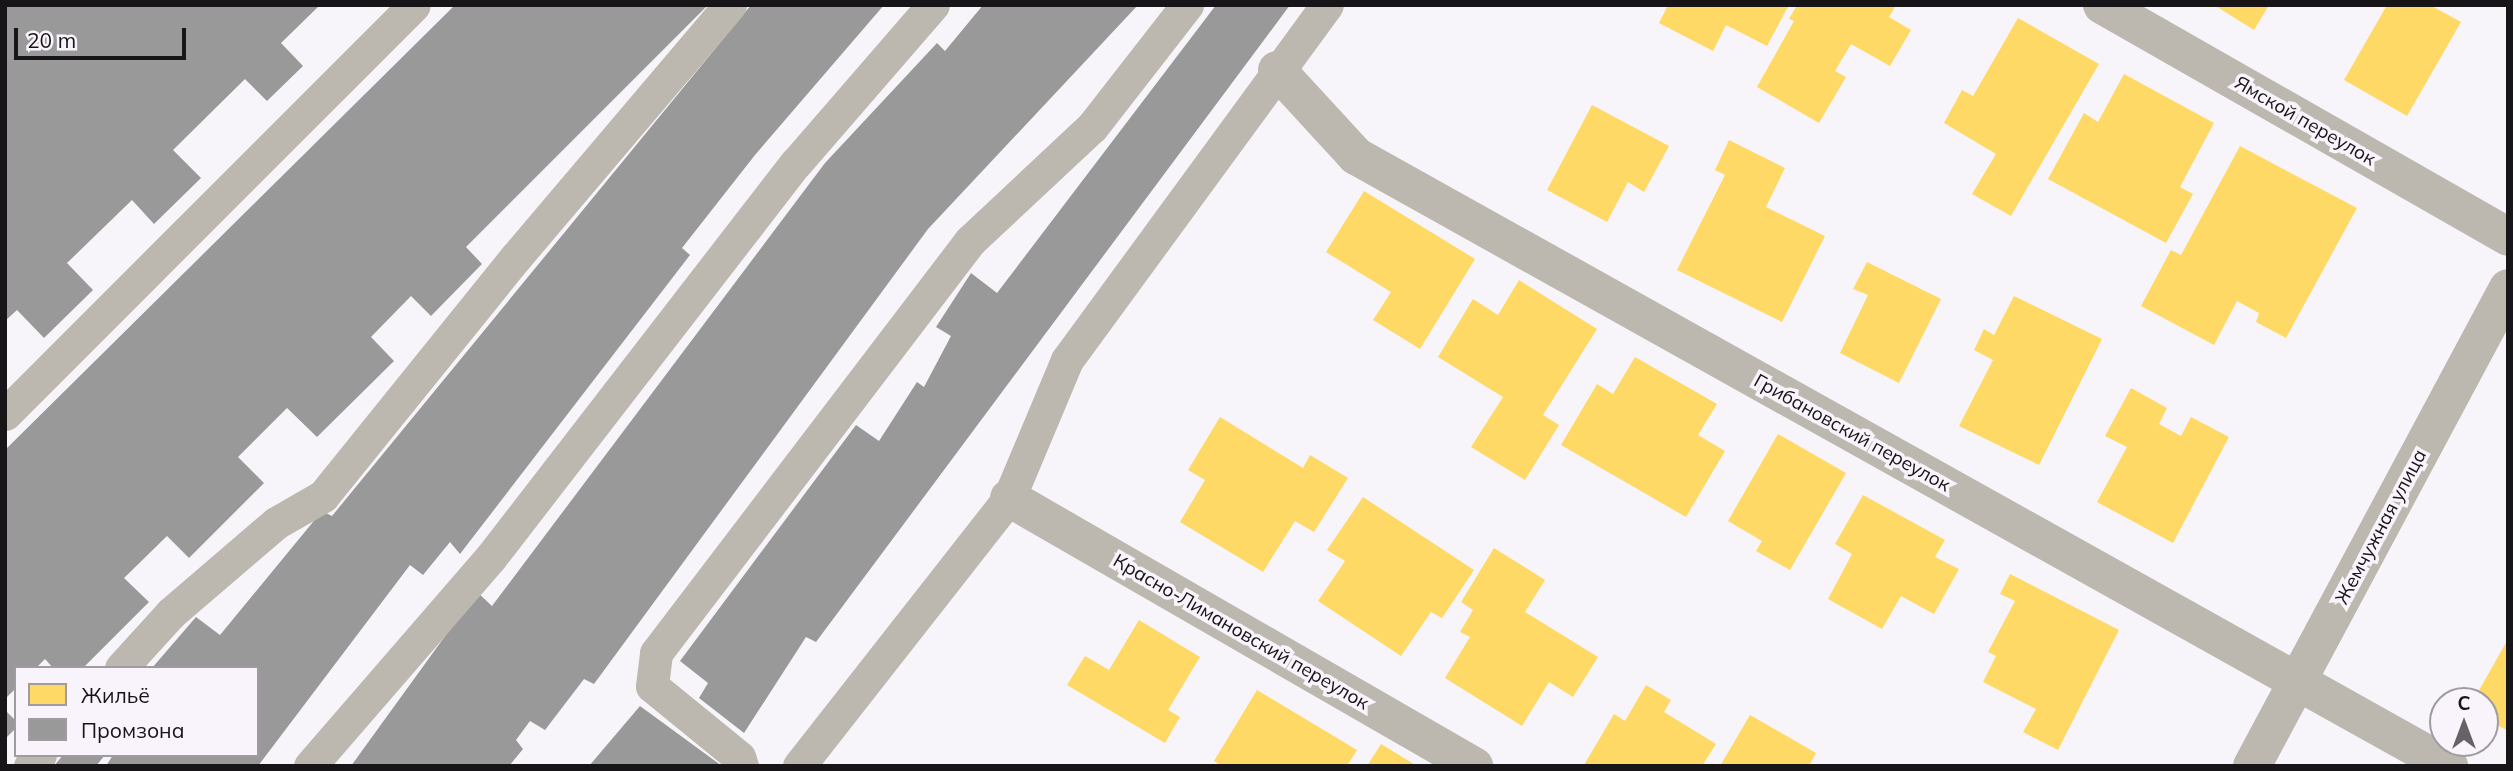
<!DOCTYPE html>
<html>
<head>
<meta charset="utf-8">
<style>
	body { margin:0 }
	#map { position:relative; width:2513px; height:771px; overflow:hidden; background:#f8f5fa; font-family:Mulish,sans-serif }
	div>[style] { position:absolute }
	.homes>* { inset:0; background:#ffd966 }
	.industry>* { inset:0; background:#999 }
	.service>* { height:33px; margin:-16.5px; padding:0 16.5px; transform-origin:16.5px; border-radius:16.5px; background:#bcb8af }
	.minor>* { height:38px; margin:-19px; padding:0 19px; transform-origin:19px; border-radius:19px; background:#bcb8af }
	span { translate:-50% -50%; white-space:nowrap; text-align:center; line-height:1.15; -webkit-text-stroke:7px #f9f4fb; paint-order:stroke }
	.street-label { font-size:19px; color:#171518 }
	.frame { position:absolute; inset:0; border:7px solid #171518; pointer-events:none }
	.legend { position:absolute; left:14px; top:666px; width:245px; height:91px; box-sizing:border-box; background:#f9f4fb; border:2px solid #9f9ba0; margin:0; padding:9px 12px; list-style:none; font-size:21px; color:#171518 }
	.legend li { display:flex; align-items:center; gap:14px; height:35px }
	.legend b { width:35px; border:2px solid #9f9ba0 }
	.north { position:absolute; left:2429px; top:687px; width:70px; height:70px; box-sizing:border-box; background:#f9f4fb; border:2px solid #9f9ba0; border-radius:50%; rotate:0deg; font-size:19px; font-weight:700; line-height:28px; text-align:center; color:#171518 }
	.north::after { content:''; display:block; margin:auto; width:24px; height:32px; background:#666367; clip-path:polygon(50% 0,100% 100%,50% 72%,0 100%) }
	.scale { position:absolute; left:14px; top:28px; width:172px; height:32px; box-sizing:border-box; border:4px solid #171518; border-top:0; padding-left:9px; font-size:21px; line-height:24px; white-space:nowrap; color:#171518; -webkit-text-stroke:5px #f9f4fb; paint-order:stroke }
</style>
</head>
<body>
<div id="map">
	<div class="homes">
		<div style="clip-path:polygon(1668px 5px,1789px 5px,1767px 46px,1726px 25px,1713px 51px,1659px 23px)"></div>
		<div style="clip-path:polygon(1797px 5px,1896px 5px,1889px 17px,1911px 30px,1890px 66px,1851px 44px,1835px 71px,1846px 77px,1819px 123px,1757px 87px,1794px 21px,1789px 19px)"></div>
		<div style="clip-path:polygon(2214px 5px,2269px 5px,2254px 30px)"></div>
		<div style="clip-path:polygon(2387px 5px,2430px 5px,2461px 22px,2407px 116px,2344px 80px)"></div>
		<div style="clip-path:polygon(2018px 18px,2099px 64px,2011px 216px,1972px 194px,1996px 154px,1944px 123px,1962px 90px,1973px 96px)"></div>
		<div style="clip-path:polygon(2124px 74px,2214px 123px,2180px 187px,2193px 194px,2166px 243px,2048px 179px,2084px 113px,2098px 122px)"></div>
		<div style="clip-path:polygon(1592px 105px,1669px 146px,1644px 192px,1628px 182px,1607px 222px,1547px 190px)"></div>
		<div style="clip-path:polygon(1729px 140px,1785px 168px,1766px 207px,1825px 236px,1782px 322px,1677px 270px,1725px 175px,1715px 170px)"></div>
		<div style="clip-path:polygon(2240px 146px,2357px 208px,2286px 338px,2256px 322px,2259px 313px,2237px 301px,2214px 345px,2141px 306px,2171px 250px,2181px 255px)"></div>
		<div style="clip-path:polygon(1364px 191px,1475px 259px,1420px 349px,1373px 320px,1391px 292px,1326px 252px)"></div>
		<div style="clip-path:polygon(1867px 262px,1941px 299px,1899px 383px,1840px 353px,1868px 295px,1853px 289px)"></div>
		<div style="clip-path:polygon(1519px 280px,1597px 329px,1543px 415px,1559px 425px,1525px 480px,1471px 447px,1503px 397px,1438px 357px,1473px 299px,1498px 315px)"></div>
		<div style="clip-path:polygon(2014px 296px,2102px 339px,2039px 465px,1959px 426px,1993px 360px,1974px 350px,1984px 329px,1994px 335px)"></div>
		<div style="clip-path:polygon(1635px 357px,1717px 404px,1698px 435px,1725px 451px,1686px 517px,1561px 445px,1597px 384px,1613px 394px)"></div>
		<div style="clip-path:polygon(2131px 388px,2167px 408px,2159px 424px,2181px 436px,2191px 417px,2229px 437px,2173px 543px,2097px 502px,2127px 447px,2105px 436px)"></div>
		<div style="clip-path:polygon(1220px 417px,1303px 468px,1310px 455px,1348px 478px,1314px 532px,1295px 521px,1263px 572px,1180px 522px,1205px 480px,1188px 470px)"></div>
		<div style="clip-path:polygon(1778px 434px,1846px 473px,1790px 570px,1756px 551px,1762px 541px,1728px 521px)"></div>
		<div style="clip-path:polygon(1863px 495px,1945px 540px,1935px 557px,1959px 569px,1934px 614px,1901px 596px,1882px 629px,1828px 599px,1852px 554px,1835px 544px)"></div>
		<div style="clip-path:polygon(1363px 497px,1474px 570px,1442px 618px,1431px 612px,1401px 656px,1318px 601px,1345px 561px,1327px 550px)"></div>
		<div style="clip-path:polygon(1494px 548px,1545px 580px,1525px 612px,1598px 657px,1573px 697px,1549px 682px,1522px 726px,1445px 678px,1470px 637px,1460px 632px,1473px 610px,1461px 602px)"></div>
		<div style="clip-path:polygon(2010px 574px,2119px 630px,2058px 750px,2023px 732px,2036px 709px,1983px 682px,1996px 656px,1988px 652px,2015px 601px,2000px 594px)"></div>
		<div style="clip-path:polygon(1139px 620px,1200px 657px,1168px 710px,1180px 717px,1165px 743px,1067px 685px,1085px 656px,1109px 670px)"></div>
		<div style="clip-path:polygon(2508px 639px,2508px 731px,2485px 718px,2485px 701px,2473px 701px)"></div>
		<div style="clip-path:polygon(1646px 685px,1671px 700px,1664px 712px,1716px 744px,1702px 766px,1584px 765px,1614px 714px,1625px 721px)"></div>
		<div style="clip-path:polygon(1257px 690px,1357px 750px,1347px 766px,1222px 766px,1214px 761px)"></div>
		<div style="clip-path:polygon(1750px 715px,1816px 753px,1809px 766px,1720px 766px)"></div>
		<div style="clip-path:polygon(1381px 744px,1417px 766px,1367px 766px)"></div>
	</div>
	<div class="industry">
		<div style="clip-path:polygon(5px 5px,320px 5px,281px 43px,303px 66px,267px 101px,245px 79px,173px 150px,201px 178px,154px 224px,132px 200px,67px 263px,93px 290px,44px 338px,17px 310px,5px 321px)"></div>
		<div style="clip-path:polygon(455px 5px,708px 5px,466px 247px,482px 264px,431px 316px,411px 296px,371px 337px,394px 361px,317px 437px,287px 408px,238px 457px,264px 483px,189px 558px,167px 536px,124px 578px,149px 602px,83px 668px,53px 668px,45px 659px,36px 668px,16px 668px,16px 688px,5px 699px,5px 450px)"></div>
		<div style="clip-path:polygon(751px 5px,884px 5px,755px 155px,682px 248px,690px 255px,460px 554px,450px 542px,423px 575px,410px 565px,258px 766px,106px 766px,113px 755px,257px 755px,257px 668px,152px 668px,196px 617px,220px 635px,322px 511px,332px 516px)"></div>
		<div style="clip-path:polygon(983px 5px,1138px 5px,928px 229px,594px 684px,584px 679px,545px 730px,530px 721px,516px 740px,523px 749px,509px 766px,351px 766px,477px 592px,492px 606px,825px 163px,937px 43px,945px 51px)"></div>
		<div style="clip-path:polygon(1216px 5px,1290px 5px,816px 642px,806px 637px,744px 733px,699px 698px,708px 683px,680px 661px,856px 425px,879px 441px,917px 382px,924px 387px,951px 336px,936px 327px,971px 273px,997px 293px)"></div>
		<div style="clip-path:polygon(640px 706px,722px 766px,589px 766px)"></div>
		<div style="clip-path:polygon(5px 710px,16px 721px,16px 728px,5px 739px)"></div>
		<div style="clip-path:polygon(63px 755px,105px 755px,96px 766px,54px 766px)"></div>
	</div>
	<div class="service">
		<div style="left:5px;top:414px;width:578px;rotate:-45deg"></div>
		<div style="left:121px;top:668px;width:74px;rotate:-47.7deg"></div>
		<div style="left:171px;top:613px;width:138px;rotate:-40.6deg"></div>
		<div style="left:276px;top:523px;width:54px;rotate:-29.9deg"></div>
		<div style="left:323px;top:496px;width:307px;rotate:-51.1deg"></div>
		<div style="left:516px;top:257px;width:331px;rotate:-49.7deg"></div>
		<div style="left:30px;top:766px;width:15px;rotate:-48deg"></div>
		<div style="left:310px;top:766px;width:276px;rotate:-49.1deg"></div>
		<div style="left:491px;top:557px;width:498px;rotate:-52.3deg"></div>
		<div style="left:796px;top:163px;width:209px;rotate:-49.1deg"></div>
		<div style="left:742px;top:766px;width:9px;rotate:-108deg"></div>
		<div style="left:739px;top:757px;width:112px;rotate:-140.8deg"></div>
		<div style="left:652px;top:686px;width:33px;rotate:-83deg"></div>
		<div style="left:656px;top:653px;width:518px;rotate:-52.69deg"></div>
		<div style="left:970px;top:241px;width:167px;rotate:-43.1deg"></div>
		<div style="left:1092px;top:127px;width:155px;rotate:-52.1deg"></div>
		<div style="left:799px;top:766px;width:340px;rotate:-51.9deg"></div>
		<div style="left:1009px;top:498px;width:150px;rotate:-67.2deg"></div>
		<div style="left:1067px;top:360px;width:440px;rotate:-53.8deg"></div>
	</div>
	<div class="minor">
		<div style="left:2102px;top:5px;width:468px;rotate:29.7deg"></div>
		<div style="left:1277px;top:70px;width:117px;rotate:47.4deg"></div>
		<div style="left:1356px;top:156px;width:1252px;rotate:29.17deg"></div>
		<div style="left:1009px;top:498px;width:537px;rotate:29.96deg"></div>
		<div style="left:2252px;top:766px;width:542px;rotate:-61.83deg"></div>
	</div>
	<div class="street-label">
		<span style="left:2305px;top:121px;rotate:30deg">Ямской переулок</span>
		<span style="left:1852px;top:433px;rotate:29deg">Грибановский переулок</span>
		<span style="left:2381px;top:527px;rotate:-62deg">Жемчужная улица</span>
		<span style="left:1241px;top:632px;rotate:30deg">Красно-Лимановский переулок</span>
	</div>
	<div class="frame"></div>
	<ul class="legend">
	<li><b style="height:19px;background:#ffd966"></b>Жильё</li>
	<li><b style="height:19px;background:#999"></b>Промзона</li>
	</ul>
	<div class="north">С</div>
	<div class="scale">20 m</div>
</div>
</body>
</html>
